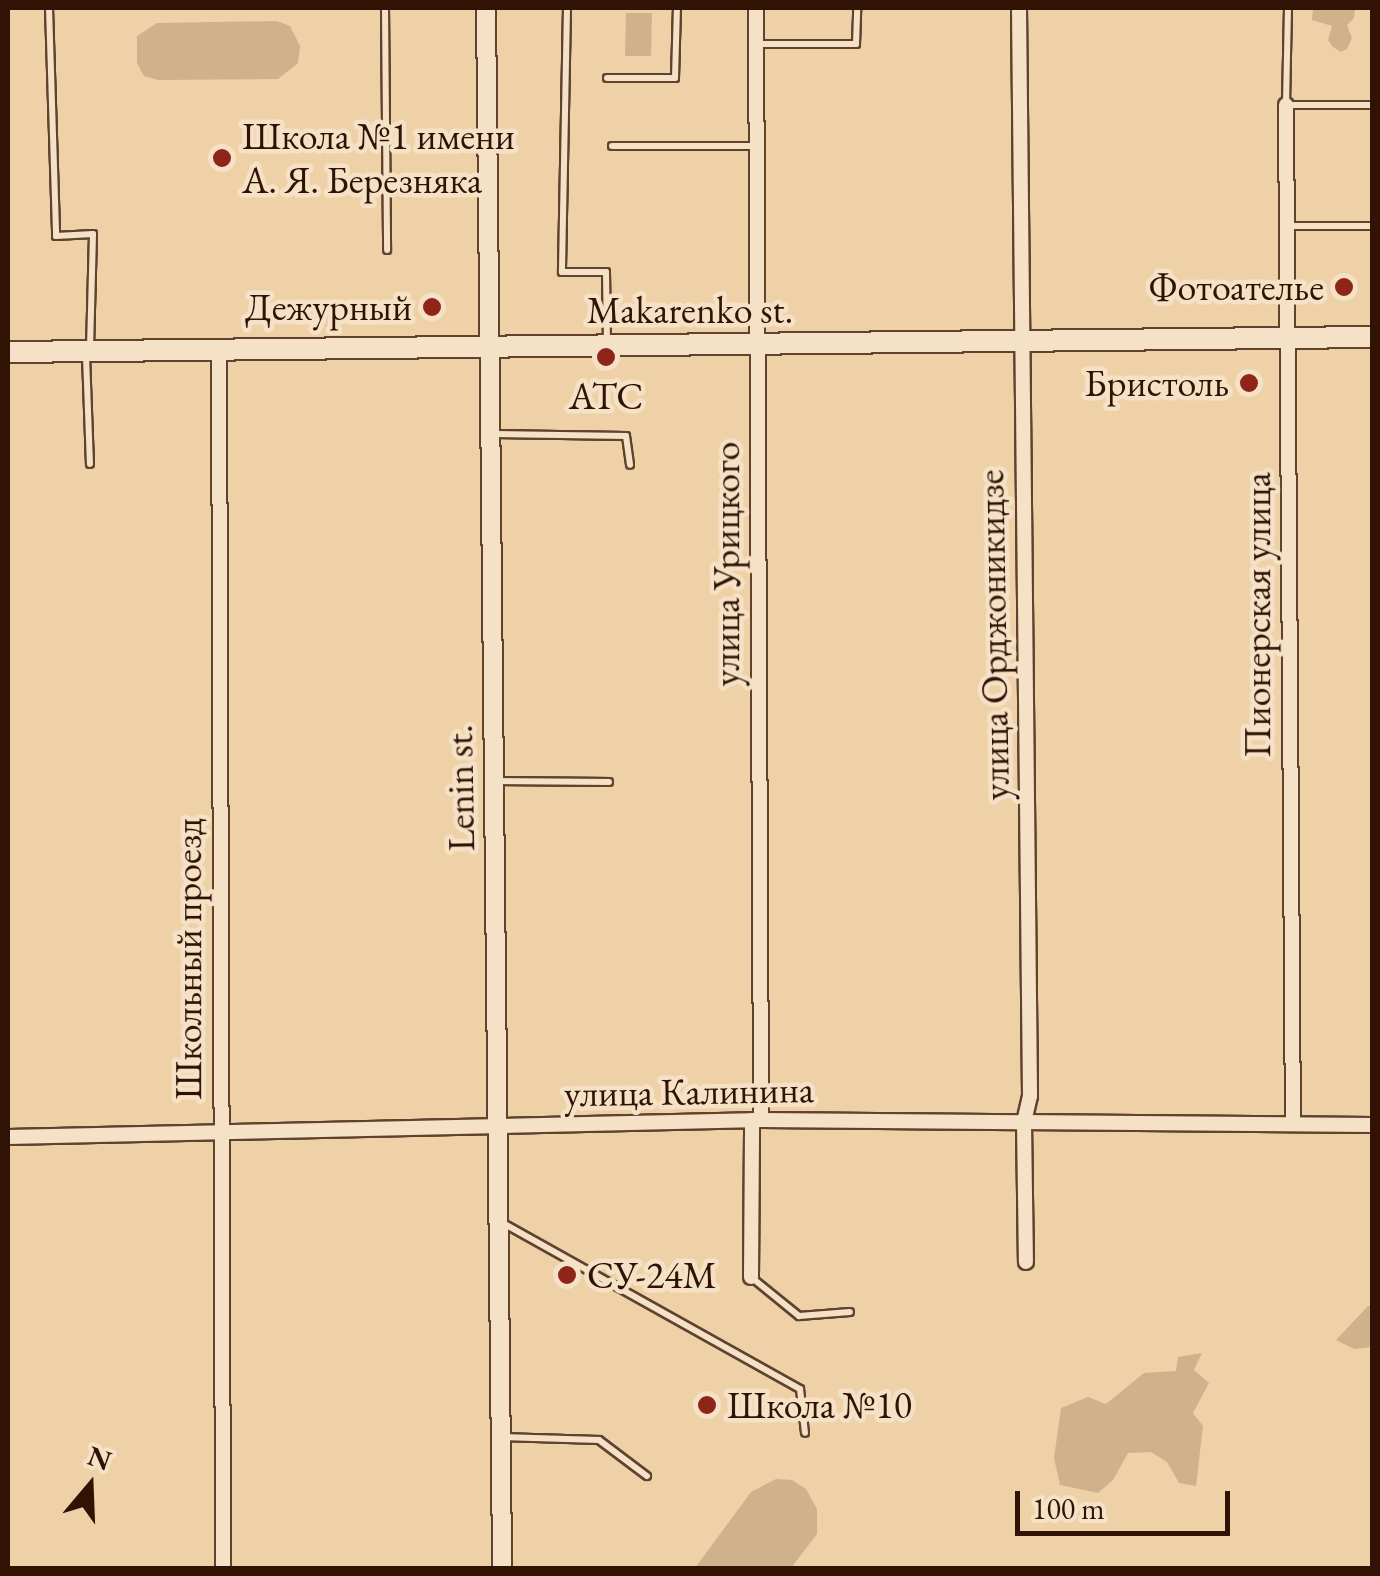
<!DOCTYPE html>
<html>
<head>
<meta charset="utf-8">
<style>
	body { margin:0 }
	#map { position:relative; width:1380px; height:1576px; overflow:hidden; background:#efd1a8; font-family:"EB Garamond",serif }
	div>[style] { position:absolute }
	.green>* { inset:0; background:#cfb18c }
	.roads { filter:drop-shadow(2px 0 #60422e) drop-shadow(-2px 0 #60422e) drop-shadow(0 2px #60422e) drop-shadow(0 -2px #60422e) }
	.service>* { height:6px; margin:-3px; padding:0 3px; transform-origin:3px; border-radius:3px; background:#f5e1c6 }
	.minor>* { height:14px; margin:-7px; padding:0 7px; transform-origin:7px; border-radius:7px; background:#f5e1c6 }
	.tertiary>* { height:18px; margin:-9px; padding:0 9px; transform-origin:9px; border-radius:9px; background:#f5e1c6 }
	.secondary>* { height:20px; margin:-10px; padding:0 10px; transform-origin:10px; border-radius:10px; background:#f5e1c6 }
	.dots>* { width:28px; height:28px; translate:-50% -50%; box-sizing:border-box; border:5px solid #f5e1c6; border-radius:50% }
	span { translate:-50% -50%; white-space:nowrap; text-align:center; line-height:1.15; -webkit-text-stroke:9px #f5e1c6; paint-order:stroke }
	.poi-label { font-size:38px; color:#301305 }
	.left { translate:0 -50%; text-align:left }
	.right { translate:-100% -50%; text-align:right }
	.street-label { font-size:38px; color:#301305 }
	.frame { position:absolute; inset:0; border:10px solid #301305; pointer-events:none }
	.north { position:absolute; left:40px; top:1436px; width:100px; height:100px; -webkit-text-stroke:8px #f5e1c6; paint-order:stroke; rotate:19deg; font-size:28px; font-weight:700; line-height:40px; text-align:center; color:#301305 }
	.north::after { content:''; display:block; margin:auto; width:35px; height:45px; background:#301305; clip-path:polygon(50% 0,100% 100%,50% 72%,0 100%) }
	.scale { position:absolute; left:1015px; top:1491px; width:215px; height:45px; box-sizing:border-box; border:5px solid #301305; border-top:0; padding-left:12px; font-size:30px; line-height:35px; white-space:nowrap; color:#301305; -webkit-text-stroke:8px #f5e1c6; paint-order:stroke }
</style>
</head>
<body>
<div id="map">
	<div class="green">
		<div style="clip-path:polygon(1313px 8px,1355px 8px,1354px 18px,1347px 25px,1352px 38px,1347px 49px,1341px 52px,1333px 47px,1328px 40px,1332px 26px,1312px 20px)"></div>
		<div style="clip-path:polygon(626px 13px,652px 13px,651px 56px,625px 56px)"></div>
		<div style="clip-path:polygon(277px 21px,290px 26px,300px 46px,298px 63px,278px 79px,158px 80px,144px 76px,137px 63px,137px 36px,157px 23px)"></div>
		<div style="clip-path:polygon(1368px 1306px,1372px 1306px,1372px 1347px,1354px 1349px,1336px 1340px)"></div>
		<div style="clip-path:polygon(1202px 1353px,1194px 1370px,1209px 1383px,1193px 1413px,1203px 1426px,1196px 1486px,1179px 1483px,1167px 1462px,1151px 1452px,1128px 1453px,1113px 1480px,1098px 1493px,1060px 1485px,1054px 1458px,1061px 1408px,1088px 1397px,1106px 1404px,1144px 1373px,1176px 1371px,1178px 1357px)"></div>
		<div style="clip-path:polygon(776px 1479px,792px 1480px,806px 1489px,817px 1509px,817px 1534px,791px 1568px,695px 1568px,751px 1492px)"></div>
	</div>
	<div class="roads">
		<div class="service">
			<div style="left:49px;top:8px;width:228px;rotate:88.2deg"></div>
			<div style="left:56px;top:236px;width:37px;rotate:-3deg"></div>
			<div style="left:93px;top:234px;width:116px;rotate:91.5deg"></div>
			<div style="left:385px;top:8px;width:242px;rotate:89.5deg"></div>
			<div style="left:567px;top:8px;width:264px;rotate:91.1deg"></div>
			<div style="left:562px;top:272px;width:44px"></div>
			<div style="left:606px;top:272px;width:72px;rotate:89.2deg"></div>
			<div style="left:1288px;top:8px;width:97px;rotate:91.2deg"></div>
			<div style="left:1286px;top:105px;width:86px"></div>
			<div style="left:756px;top:44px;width:100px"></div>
			<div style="left:856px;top:44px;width:36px;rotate:-88deg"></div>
			<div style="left:607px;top:78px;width:68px"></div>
			<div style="left:675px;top:78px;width:70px;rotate:-88.4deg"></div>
			<div style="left:612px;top:146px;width:143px"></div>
			<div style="left:1287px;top:226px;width:85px"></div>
			<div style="left:86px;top:356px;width:108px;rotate:87.9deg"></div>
			<div style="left:494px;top:434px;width:132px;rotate:0.9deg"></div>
			<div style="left:626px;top:436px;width:29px;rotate:82deg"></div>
			<div style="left:495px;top:781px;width:114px;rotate:0.5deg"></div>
			<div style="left:503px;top:1223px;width:340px;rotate:29.2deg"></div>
			<div style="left:800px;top:1389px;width:44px;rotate:83.5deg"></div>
			<div style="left:751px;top:1277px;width:62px;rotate:39.1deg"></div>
			<div style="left:799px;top:1316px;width:51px;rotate:-4.5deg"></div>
			<div style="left:501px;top:1437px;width:98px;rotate:1.8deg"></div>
			<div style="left:599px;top:1440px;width:60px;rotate:36.9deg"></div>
		</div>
		<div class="minor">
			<div style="left:756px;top:8px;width:1112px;rotate:89.74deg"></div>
			<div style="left:1019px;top:8px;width:1088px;rotate:89.42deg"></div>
			<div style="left:1030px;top:1096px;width:28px;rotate:103deg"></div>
			<div style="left:1024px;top:1123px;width:139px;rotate:89.2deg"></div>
			<div style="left:1286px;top:105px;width:1019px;rotate:89.61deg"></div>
			<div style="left:219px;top:349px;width:1219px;rotate:89.81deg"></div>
			<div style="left:8px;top:1137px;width:753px;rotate:-1.29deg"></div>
			<div style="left:761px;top:1120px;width:611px;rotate:0.47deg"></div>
			<div style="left:751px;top:1277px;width:157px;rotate:-89.6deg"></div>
		</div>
		<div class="tertiary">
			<div style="left:486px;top:8px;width:1560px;rotate:89.41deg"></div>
		</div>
		<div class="secondary">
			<div style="left:8px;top:352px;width:1364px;rotate:-0.63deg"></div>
		</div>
	</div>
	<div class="dots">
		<div style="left:222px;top:158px;background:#8f2418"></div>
		<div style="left:1344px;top:287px;background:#8f2418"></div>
		<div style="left:432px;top:307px;background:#8f2418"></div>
		<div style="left:606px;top:357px;background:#8f2418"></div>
		<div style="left:1249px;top:383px;background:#8f2418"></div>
		<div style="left:567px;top:1275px;background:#8f2418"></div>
		<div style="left:707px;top:1405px;background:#8f2418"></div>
	</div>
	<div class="poi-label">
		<span class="left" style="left:242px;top:158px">Школа №1 имени<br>А. Я. Березняка</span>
		<span class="right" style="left:1324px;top:287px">Фотоателье</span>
		<span class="right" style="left:412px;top:307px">Дежурный</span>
		<span class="right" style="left:1229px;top:383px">Бристоль</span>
		<span style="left:606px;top:396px">АТС</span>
		<span class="left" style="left:587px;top:1275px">СУ-24М</span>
		<span class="left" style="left:727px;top:1405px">Школа №10</span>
	</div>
	<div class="street-label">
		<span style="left:690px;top:310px">Makarenko st.</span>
		<span style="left:726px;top:564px;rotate:-90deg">улица Урицкого</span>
		<span style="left:1257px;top:615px;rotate:-90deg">Пионерская улица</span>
		<span style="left:993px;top:635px;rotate:-91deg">улица Орджоникидзе</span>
		<span style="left:460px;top:788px;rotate:-91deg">Lenin st.</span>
		<span style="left:188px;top:959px;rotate:-90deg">Школьный проезд</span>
		<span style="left:689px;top:1091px;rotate:-1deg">улица Калинина</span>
	</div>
	<div class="frame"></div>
	<div class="north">N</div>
	<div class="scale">100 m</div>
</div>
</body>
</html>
